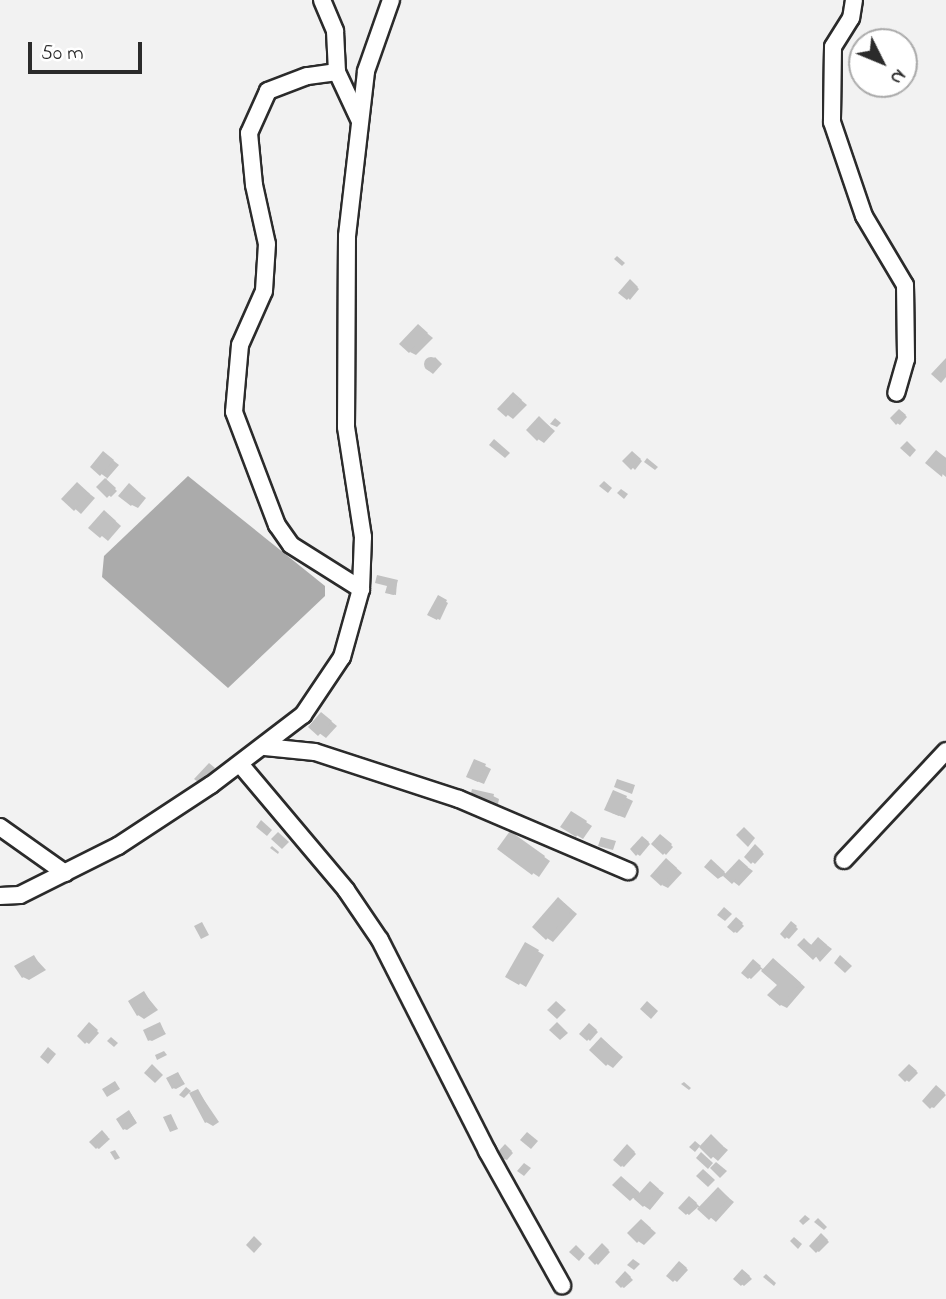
<!DOCTYPE html>
<html>
<head>
<meta charset="utf-8">
<style>
	body { margin:0 }
	#map { position:relative; width:946px; height:1299px; overflow:hidden; background:#f2f2f2; font-family:"Indie Flower",sans-serif }
	div>[style] { position:absolute }
	.water>* { inset:0; background:#ababab }
	.shadow>* { inset:0; background:#0003 }
	.building>* { inset:0; background:#c1c1c1 }
	.round { border-radius:50% }
	.roads { filter:drop-shadow(2px 0 #2b2b2b) drop-shadow(-2px 0 #2b2b2b) drop-shadow(0 2px #2b2b2b) drop-shadow(0 -2px #2b2b2b) }
	.minor>* { height:16px; margin:-8px; padding:0 8px; transform-origin:8px; border-radius:8px; background:#fff }
	span { translate:-50% -50%; white-space:nowrap; text-align:center; line-height:1.15; -webkit-text-stroke:5px #fff; paint-order:stroke }
	.north { position:absolute; left:848px; top:28px; width:70px; height:70px; box-sizing:border-box; background:#fff; border:2px solid #aaa; border-radius:50%; rotate:133deg; font-size:19px; font-weight:700; line-height:28px; text-align:center; color:#2b2b2b }
	.north::after { content:''; display:block; margin:auto; width:24px; height:32px; background:#2b2b2b; clip-path:polygon(50% 0,100% 100%,50% 72%,0 100%) }
	.scale { position:absolute; left:28px; top:42px; width:114px; height:32px; box-sizing:border-box; border:4px solid #2b2b2b; border-top:0; padding-left:9px; font-size:21px; line-height:24px; white-space:nowrap; color:#2b2b2b; -webkit-text-stroke:5px #fff; paint-order:stroke }
</style>
</head>
<body>
<div id="map">
	<div class="water">
		<div style="clip-path:polygon(188px 476px,325px 586px,325px 596px,228px 688px,102px 577px,104px 556px)"></div>
	</div>
	<div class="shadow">
		<div style="clip-path:polygon(617px 256px,625px 263px,622px 266px,614px 259px)"></div>
		<div style="clip-path:polygon(632px 283px,639px 289px,630px 300px,628px 298px)"></div>
		<div style="clip-path:polygon(418px 326px,433px 338px,416px 355px,410px 352px)"></div>
		<div style="clip-path:polygon(435px 357px,442px 364px,433px 374px,425px 368px)"></div>
		<div style="clip-path:polygon(514px 394px,527px 405px,513px 419px,500px 409px)"></div>
		<div style="clip-path:polygon(902px 412px,907px 417px,900px 425px,897px 423px)"></div>
		<div style="clip-path:polygon(540px 418px,555px 431px,544px 443px,538px 439px)"></div>
		<div style="clip-path:polygon(555px 418px,561px 423px,557px 427px,550px 424px)"></div>
		<div style="clip-path:polygon(634px 454px,642px 461px,635px 470px,633px 468px)"></div>
		<div style="clip-path:polygon(943px 456px,946px 458px,946px 477px,928px 462px)"></div>
		<div style="clip-path:polygon(109px 457px,119px 465px,106px 480px,117px 491px,111px 497px,99px 487px,107px 478px,92px 467px)"></div>
		<div style="clip-path:polygon(647px 458px,658px 467px,655px 470px,644px 462px)"></div>
		<div style="clip-path:polygon(604px 481px,612px 488px,608px 493px,599px 486px)"></div>
		<div style="clip-path:polygon(77px 484px,95px 498px,81px 514px,64px 499px)"></div>
		<div style="clip-path:polygon(129px 485px,146px 498px,138px 508px,132px 505px)"></div>
		<div style="clip-path:polygon(621px 489px,628px 494px,624px 499px,617px 493px)"></div>
		<div style="clip-path:polygon(110px 516px,121px 526px,108px 541px,91px 527px)"></div>
		<div style="clip-path:polygon(397px 582px,396px 595px,390px 594px,389px 586px)"></div>
		<div style="clip-path:polygon(438px 597px,448px 603px,440px 620px,430px 615px)"></div>
		<div style="clip-path:polygon(327px 718px,337px 726px,326px 738px,311px 727px)"></div>
		<div style="clip-path:polygon(475px 761px,491px 769px,484px 784px,474px 780px)"></div>
		<div style="clip-path:polygon(614px 792px,633px 801px,625px 818px,612px 813px)"></div>
		<div style="clip-path:polygon(493px 796px,499px 799px,497px 809px,477px 804px)"></div>
		<div style="clip-path:polygon(572px 813px,592px 826px,583px 839px,563px 827px)"></div>
		<div style="clip-path:polygon(516px 837px,550px 861px,539px 877px,533px 873px)"></div>
		<div style="clip-path:polygon(663px 837px,673px 847px,666px 855px,664px 853px)"></div>
		<div style="clip-path:polygon(645px 839px,650px 844px,640px 856px,637px 854px)"></div>
		<div style="clip-path:polygon(272px 846px,279px 852px,278px 854px,270px 848px)"></div>
		<div style="clip-path:polygon(758px 848px,764px 854px,755px 864px,746px 857px)"></div>
		<div style="clip-path:polygon(739px 861px,753px 871px,739px 886px,725px 875px,719px 878px,714px 863px,727px 875px)"></div>
		<div style="clip-path:polygon(672px 864px,682px 873px,668px 888px,662px 885px)"></div>
		<div style="clip-path:polygon(564px 903px,577px 914px,553px 942px,547px 938px)"></div>
		<div style="clip-path:polygon(724px 907px,732px 914px,725px 921px,717px 915px)"></div>
		<div style="clip-path:polygon(738px 920px,744px 926px,737px 933px,735px 932px)"></div>
		<div style="clip-path:polygon(794px 925px,798px 929px,789px 939px,786px 937px)"></div>
		<div style="clip-path:polygon(819px 939px,832px 949px,820px 962px,804px 940px,813px 946px)"></div>
		<div style="clip-path:polygon(526px 944px,544px 955px,526px 987px,508px 976px)"></div>
		<div style="clip-path:polygon(34px 957px,46px 970px,29px 980px,23px 977px)"></div>
		<div style="clip-path:polygon(756px 963px,764px 970px,779px 964px,805px 987px,787px 1008px,781px 1005px,779px 985px,761px 969px,751px 979px,743px 973px)"></div>
		<div style="clip-path:polygon(144px 993px,158px 1010px,144px 1019px,138px 1015px)"></div>
		<div style="clip-path:polygon(159px 1024px,166px 1034px,152px 1041px,149px 1040px)"></div>
		<div style="clip-path:polygon(92px 1026px,99px 1033px,89px 1044px,86px 1042px)"></div>
		<div style="clip-path:polygon(591px 1026px,598px 1032px,590px 1041px,588px 1039px)"></div>
		<div style="clip-path:polygon(111px 1037px,118px 1043px,114px 1047px,107px 1041px)"></div>
		<div style="clip-path:polygon(602px 1039px,623px 1057px,613px 1068px,607px 1064px)"></div>
		<div style="clip-path:polygon(164px 1051px,167px 1055px,157px 1060px,155px 1055px)"></div>
		<div style="clip-path:polygon(912px 1067px,918px 1073px,909px 1082px,900px 1075px)"></div>
		<div style="clip-path:polygon(178px 1074px,185px 1084px,176px 1089px,173px 1088px)"></div>
		<div style="clip-path:polygon(684px 1082px,691px 1088px,689px 1090px,681px 1084px)"></div>
		<div style="clip-path:polygon(186px 1087px,191px 1091px,184px 1098px,179px 1095px)"></div>
		<div style="clip-path:polygon(939px 1089px,946px 1095px,934px 1108px,931px 1107px)"></div>
		<div style="clip-path:polygon(198px 1091px,219px 1122px,213px 1126px,206px 1122px)"></div>
		<div style="clip-path:polygon(131px 1114px,137px 1123px,127px 1130px,124px 1129px)"></div>
		<div style="clip-path:polygon(104px 1134px,110px 1139px,99px 1149px,97px 1148px)"></div>
		<div style="clip-path:polygon(711px 1137px,728px 1150px,718px 1161px,700px 1146px,695px 1152px,689px 1147px,695px 1141px,702px 1147px)"></div>
		<div style="clip-path:polygon(508px 1148px,513px 1153px,507px 1160px,504px 1159px)"></div>
		<div style="clip-path:polygon(630px 1148px,636px 1154px,624px 1167px,622px 1166px)"></div>
		<div style="clip-path:polygon(115px 1150px,120px 1158px,115px 1160px,110px 1152px)"></div>
		<div style="clip-path:polygon(524px 1163px,531px 1168px,524px 1176px,517px 1171px)"></div>
		<div style="clip-path:polygon(627px 1182px,641px 1194px,650px 1183px,664px 1193px,650px 1210px,615px 1185px)"></div>
		<div style="clip-path:polygon(718px 1189px,734px 1202px,716px 1222px,698px 1207px,689px 1215px,680px 1208px,692px 1199px,701px 1208px)"></div>
		<div style="clip-path:polygon(805px 1215px,810px 1219px,803px 1225px,799px 1221px)"></div>
		<div style="clip-path:polygon(818px 1218px,827px 1227px,824px 1230px,814px 1222px)"></div>
		<div style="clip-path:polygon(647px 1225px,656px 1233px,644px 1245px,638px 1241px)"></div>
		<div style="clip-path:polygon(794px 1237px,802px 1244px,798px 1249px,790px 1241px)"></div>
		<div style="clip-path:polygon(824px 1237px,829px 1242px,819px 1252px,817px 1251px)"></div>
		<div style="clip-path:polygon(604px 1247px,610px 1252px,598px 1265px,596px 1263px)"></div>
		<div style="clip-path:polygon(633px 1259px,640px 1264px,634px 1270px,627px 1265px)"></div>
		<div style="clip-path:polygon(682px 1264px,688px 1270px,677px 1282px,668px 1275px)"></div>
		<div style="clip-path:polygon(745px 1272px,752px 1279px,744px 1286px,735px 1279px)"></div>
		<div style="clip-path:polygon(766px 1274px,776px 1283px,774px 1286px,763px 1277px)"></div>
		<div style="clip-path:polygon(628px 1275px,633px 1280px,624px 1288px,622px 1287px)"></div>
	</div>
	<div class="building">
		<div style="clip-path:polygon(630px 279px,638px 287px,627px 300px,618px 293px)"></div>
		<div style="clip-path:polygon(418px 324px,428px 333px,409px 353px,399px 344px)"></div>
		<div class="round" style="left:424px;top:357px;width:14px;height:14px"></div>
		<div style="clip-path:polygon(946px 358px,946px 377px,941px 383px,931px 374px)"></div>
		<div style="clip-path:polygon(513px 392px,522px 400px,506px 417px,497px 409px)"></div>
		<div style="clip-path:polygon(899px 409px,906px 415px,896px 425px,890px 418px)"></div>
		<div style="clip-path:polygon(539px 416px,550px 427px,537px 441px,526px 430px)"></div>
		<div style="clip-path:polygon(494px 439px,510px 453px,505px 458px,489px 445px)"></div>
		<div style="clip-path:polygon(907px 441px,916px 450px,910px 457px,900px 448px)"></div>
		<div style="clip-path:polygon(936px 450px,946px 458px,942px 477px,925px 463px)"></div>
		<div style="clip-path:polygon(103px 451px,114px 460px,100px 476px,90px 467px)"></div>
		<div style="clip-path:polygon(632px 451px,641px 459px,631px 470px,622px 461px)"></div>
		<div style="clip-path:polygon(105px 478px,116px 488px,107px 498px,96px 487px)"></div>
		<div style="clip-path:polygon(77px 482px,90px 494px,74px 511px,61px 499px)"></div>
		<div style="clip-path:polygon(129px 483px,141px 494px,131px 506px,118px 496px)"></div>
		<div style="clip-path:polygon(104px 510px,116px 521px,100px 538px,88px 528px)"></div>
		<div style="clip-path:polygon(377px 575px,398px 580px,394px 595px,385px 593px,387px 586px,375px 583px)"></div>
		<div style="clip-path:polygon(438px 595px,447px 600px,437px 620px,427px 615px)"></div>
		<div style="clip-path:polygon(321px 712px,332px 721px,318px 736px,308px 727px)"></div>
		<div style="clip-path:polygon(474px 759px,486px 764px,478px 782px,466px 777px)"></div>
		<div style="clip-path:polygon(209px 763px,215px 768px,201px 784px,194px 779px)"></div>
		<div style="clip-path:polygon(617px 779px,635px 785px,632px 794px,614px 787px)"></div>
		<div style="clip-path:polygon(472px 789px,494px 794px,491px 807px,469px 801px)"></div>
		<div style="clip-path:polygon(613px 790px,627px 796px,619px 816px,604px 810px)"></div>
		<div style="clip-path:polygon(571px 811px,587px 821px,576px 837px,560px 827px)"></div>
		<div style="clip-path:polygon(261px 820px,272px 830px,267px 836px,256px 827px)"></div>
		<div style="clip-path:polygon(744px 827px,755px 838px,748px 847px,736px 835px)"></div>
		<div style="clip-path:polygon(510px 831px,545px 856px,532px 875px,497px 849px)"></div>
		<div style="clip-path:polygon(278px 832px,289px 842px,282px 849px,271px 839px)"></div>
		<div style="clip-path:polygon(660px 834px,672px 844px,663px 855px,651px 844px)"></div>
		<div style="clip-path:polygon(642px 836px,649px 842px,636px 856px,630px 849px)"></div>
		<div style="clip-path:polygon(601px 837px,616px 841px,613px 850px,598px 846px)"></div>
		<div style="clip-path:polygon(755px 844px,763px 852px,751px 864px,744px 857px)"></div>
		<div style="clip-path:polygon(666px 858px,677px 868px,661px 886px,650px 876px)"></div>
		<div style="clip-path:polygon(711px 859px,725px 872px,718px 879px,704px 867px)"></div>
		<div style="clip-path:polygon(739px 859px,748px 867px,732px 884px,723px 876px)"></div>
		<div style="clip-path:polygon(558px 897px,572px 910px,546px 940px,532px 927px)"></div>
		<div style="clip-path:polygon(736px 917px,743px 923px,734px 933px,727px 927px)"></div>
		<div style="clip-path:polygon(791px 921px,797px 926px,785px 939px,780px 934px)"></div>
		<div style="clip-path:polygon(202px 922px,209px 935px,201px 939px,194px 926px)"></div>
		<div style="clip-path:polygon(818px 937px,827px 945px,813px 960px,797px 945px,804px 938px,811px 945px)"></div>
		<div style="clip-path:polygon(525px 942px,539px 950px,519px 985px,505px 977px)"></div>
		<div style="clip-path:polygon(34px 955px,41px 967px,22px 978px,14px 966px)"></div>
		<div style="clip-path:polygon(840px 955px,852px 966px,845px 973px,834px 963px)"></div>
		<div style="clip-path:polygon(773px 958px,801px 983px,780px 1006px,767px 995px,777px 985px,761px 971px)"></div>
		<div style="clip-path:polygon(753px 959px,761px 966px,748px 979px,741px 973px)"></div>
		<div style="clip-path:polygon(144px 991px,153px 1006px,137px 1016px,128px 1001px)"></div>
		<div style="clip-path:polygon(556px 1001px,566px 1010px,557px 1019px,547px 1010px)"></div>
		<div style="clip-path:polygon(647px 1001px,658px 1011px,651px 1019px,640px 1009px)"></div>
		<div style="clip-path:polygon(89px 1022px,98px 1030px,85px 1044px,77px 1036px)"></div>
		<div style="clip-path:polygon(160px 1022px,165px 1033px,148px 1041px,143px 1030px)"></div>
		<div style="clip-path:polygon(557px 1022px,568px 1033px,560px 1040px,549px 1030px)"></div>
		<div style="clip-path:polygon(589px 1023px,597px 1030px,587px 1041px,579px 1034px)"></div>
		<div style="clip-path:polygon(601px 1037px,618px 1053px,606px 1066px,589px 1050px)"></div>
		<div style="clip-path:polygon(48px 1047px,56px 1054px,48px 1064px,40px 1057px)"></div>
		<div style="clip-path:polygon(152px 1064px,163px 1075px,155px 1083px,144px 1073px)"></div>
		<div style="clip-path:polygon(909px 1064px,917px 1071px,905px 1082px,898px 1075px)"></div>
		<div style="clip-path:polygon(178px 1072px,184px 1083px,172px 1089px,166px 1078px)"></div>
		<div style="clip-path:polygon(115px 1081px,120px 1089px,107px 1097px,102px 1089px)"></div>
		<div style="clip-path:polygon(936px 1085px,945px 1093px,930px 1109px,922px 1101px)"></div>
		<div style="clip-path:polygon(198px 1089px,214px 1118px,205px 1123px,189px 1093px)"></div>
		<div style="clip-path:polygon(129px 1110px,136px 1122px,123px 1130px,116px 1119px)"></div>
		<div style="clip-path:polygon(171px 1114px,178px 1129px,170px 1132px,163px 1117px)"></div>
		<div style="clip-path:polygon(102px 1130px,108px 1137px,96px 1149px,89px 1142px)"></div>
		<div style="clip-path:polygon(527px 1132px,538px 1141px,531px 1149px,520px 1140px)"></div>
		<div style="clip-path:polygon(711px 1134px,723px 1146px,711px 1159px,699px 1147px)"></div>
		<div style="clip-path:polygon(505px 1144px,512px 1151px,503px 1161px,496px 1154px)"></div>
		<div style="clip-path:polygon(627px 1144px,635px 1152px,621px 1167px,613px 1160px)"></div>
		<div style="clip-path:polygon(701px 1152px,713px 1163px,708px 1169px,696px 1158px)"></div>
		<div style="clip-path:polygon(716px 1162px,727px 1171px,720px 1178px,710px 1168px)"></div>
		<div style="clip-path:polygon(703px 1169px,715px 1180px,708px 1187px,696px 1176px)"></div>
		<div style="clip-path:polygon(621px 1176px,639px 1192px,630px 1201px,612px 1185px)"></div>
		<div style="clip-path:polygon(650px 1181px,659px 1189px,643px 1207px,634px 1199px)"></div>
		<div style="clip-path:polygon(718px 1187px,729px 1198px,709px 1220px,697px 1209px)"></div>
		<div style="clip-path:polygon(689px 1196px,697px 1203px,686px 1215px,678px 1208px)"></div>
		<div style="clip-path:polygon(641px 1219px,651px 1228px,637px 1243px,627px 1233px)"></div>
		<div style="clip-path:polygon(821px 1233px,828px 1240px,816px 1253px,809px 1246px)"></div>
		<div style="clip-path:polygon(254px 1236px,262px 1244px,254px 1253px,246px 1245px)"></div>
		<div style="clip-path:polygon(602px 1243px,609px 1250px,595px 1265px,588px 1258px)"></div>
		<div style="clip-path:polygon(576px 1245px,585px 1254px,579px 1261px,569px 1252px)"></div>
		<div style="clip-path:polygon(679px 1261px,687px 1268px,673px 1282px,666px 1276px)"></div>
		<div style="clip-path:polygon(742px 1269px,750px 1276px,741px 1286px,733px 1279px)"></div>
		<div style="clip-path:polygon(625px 1271px,631px 1277px,621px 1288px,615px 1282px)"></div>
	</div>
	<div class="roads">
		<div class="minor">
			<div style="left:322px;top:0;width:34px;rotate:67deg"></div>
			<div style="left:335px;top:31px;width:41px;rotate:87.2deg"></div>
			<div style="left:854px;top:0;width:18px;rotate:99deg"></div>
			<div style="left:851px;top:18px;width:34px;rotate:122deg"></div>
			<div style="left:833px;top:47px;width:75px;rotate:90.8deg"></div>
			<div style="left:832px;top:122px;width:99px;rotate:71.2deg"></div>
			<div style="left:864px;top:216px;width:80px;rotate:59.3deg"></div>
			<div style="left:905px;top:285px;width:74px;rotate:89.2deg"></div>
			<div style="left:906px;top:359px;width:35px;rotate:106deg"></div>
			<div style="left:359px;top:119px;width:52px;rotate:-115.1deg"></div>
			<div style="left:337px;top:72px;width:30px;rotate:172deg"></div>
			<div style="left:307px;top:76px;width:42px;rotate:159deg"></div>
			<div style="left:268px;top:91px;width:46px;rotate:114.3deg"></div>
			<div style="left:249px;top:133px;width:52px;rotate:84.5deg"></div>
			<div style="left:254px;top:185px;width:60px;rotate:77.6deg"></div>
			<div style="left:267px;top:244px;width:47px;rotate:93.7deg"></div>
			<div style="left:264px;top:291px;width:59px;rotate:114deg"></div>
			<div style="left:240px;top:345px;width:67px;rotate:95.1deg"></div>
			<div style="left:234px;top:412px;width:121px;rotate:69.2deg"></div>
			<div style="left:277px;top:525px;width:24px;rotate:55deg"></div>
			<div style="left:291px;top:545px;width:83px;rotate:32.2deg"></div>
			<div style="left:265px;top:747px;width:50px;rotate:5.7deg"></div>
			<div style="left:315px;top:752px;width:151px;rotate:18.1deg"></div>
			<div style="left:459px;top:799px;width:184px;rotate:23.1deg"></div>
			<div style="left:240px;top:764px;width:165px;rotate:49.9deg"></div>
			<div style="left:346px;top:890px;width:60px;rotate:55.8deg"></div>
			<div style="left:380px;top:940px;width:237px;rotate:63.1deg"></div>
			<div style="left:487px;top:1151px;width:154px;rotate:60.8deg"></div>
			<div style="left:0;top:827px;width:80px;rotate:35.3deg"></div>
			<div style="left:844px;top:860px;width:149px;rotate:-46.9deg"></div>
			<div style="left:0;top:896px;width:20px;rotate:-3deg"></div>
			<div style="left:20px;top:895px;width:110px;rotate:-26.6deg"></div>
			<div style="left:118px;top:846px;width:111px;rotate:-33.3deg"></div>
			<div style="left:211px;top:785px;width:116px;rotate:-37.3deg"></div>
			<div style="left:303px;top:715px;width:70px;rotate:-56.1deg"></div>
			<div style="left:342px;top:657px;width:71px;rotate:-74.4deg"></div>
			<div style="left:361px;top:589px;width:52px;rotate:-87.8deg"></div>
			<div style="left:363px;top:537px;width:111px;rotate:-98.8deg"></div>
			<div style="left:346px;top:427px;width:191px;rotate:-89.7deg"></div>
			<div style="left:347px;top:236px;width:166px;rotate:-83.4deg"></div>
			<div style="left:366px;top:71px;width:75px;rotate:-70.6deg"></div>
		</div>
	</div>
	<div class="north">N</div>
	<div class="scale">50 m</div>
</div>
</body>
</html>
